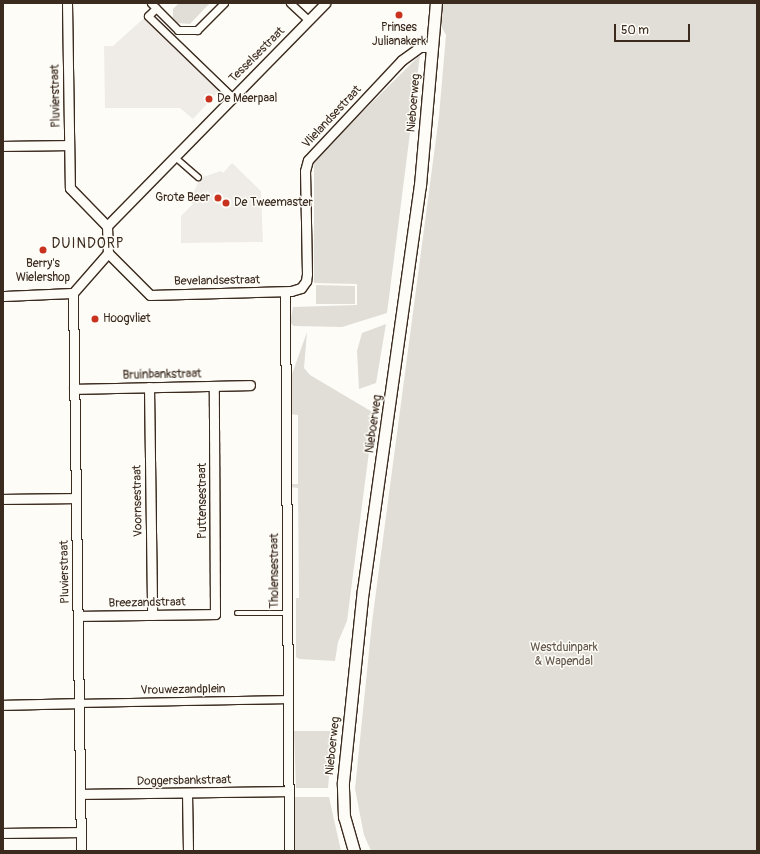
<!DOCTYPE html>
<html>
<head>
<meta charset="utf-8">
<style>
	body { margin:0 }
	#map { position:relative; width:760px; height:854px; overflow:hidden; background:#fdfcf7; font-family:Pangolin,sans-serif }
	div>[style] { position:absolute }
	.built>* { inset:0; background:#efece7 }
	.green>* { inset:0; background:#e1ded7 }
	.roads { filter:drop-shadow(1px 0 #3b2a1e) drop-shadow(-1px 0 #3b2a1e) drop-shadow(0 1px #3b2a1e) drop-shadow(0 -1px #3b2a1e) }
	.service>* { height:4.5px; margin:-2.25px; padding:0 2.25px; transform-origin:2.25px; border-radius:2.25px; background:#fdfcf7 }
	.pedestrian>* { height:7px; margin:-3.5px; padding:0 3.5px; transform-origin:3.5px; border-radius:3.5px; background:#fdfcf7 }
	.minor>* { height:9px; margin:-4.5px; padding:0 4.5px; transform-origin:4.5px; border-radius:4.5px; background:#fdfcf7 }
	.tertiary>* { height:11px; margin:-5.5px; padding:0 5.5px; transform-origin:5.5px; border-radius:5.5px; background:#fdfcf7 }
	.dots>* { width:11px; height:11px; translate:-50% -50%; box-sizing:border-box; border:2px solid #fdfcf7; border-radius:50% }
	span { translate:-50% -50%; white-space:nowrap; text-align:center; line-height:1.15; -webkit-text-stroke:3px #fdfcf7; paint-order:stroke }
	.poi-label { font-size:12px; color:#3b2a1e }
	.left { translate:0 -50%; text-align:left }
	.right { translate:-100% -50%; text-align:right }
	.street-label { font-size:12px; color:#3b2a1e }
	.park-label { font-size:12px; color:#64574c }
	.quarter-label { font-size:14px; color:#3b2a1e; letter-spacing:1px }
	.frame { position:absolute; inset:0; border:4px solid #3b2a1e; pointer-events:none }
	.scale { position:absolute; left:614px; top:24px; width:76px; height:18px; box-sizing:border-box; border:2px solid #3b2a1e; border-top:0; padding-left:5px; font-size:12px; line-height:14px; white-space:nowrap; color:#3b2a1e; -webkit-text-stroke:3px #fdfcf7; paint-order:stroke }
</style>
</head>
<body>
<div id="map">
	<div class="built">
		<div style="clip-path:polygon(144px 18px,220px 90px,193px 119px,180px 108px,105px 108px,104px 46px,113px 46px)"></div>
		<div style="clip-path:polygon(232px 163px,261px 191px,263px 242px,181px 243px,181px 216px,193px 204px,190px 201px,200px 178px,221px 171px,223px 173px)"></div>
	</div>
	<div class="green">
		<div style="clip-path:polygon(179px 3px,210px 3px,190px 24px,178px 23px,173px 18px,173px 9px)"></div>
		<div style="clip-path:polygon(443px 3px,757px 3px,757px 851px,371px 851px,364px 835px,355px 789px,372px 622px,439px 116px,446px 35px,441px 26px)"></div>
		<div style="clip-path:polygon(420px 55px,387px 313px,342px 327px,294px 326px,290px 323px,293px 307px,357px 305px,357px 284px,314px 283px,314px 160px)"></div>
		<div style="clip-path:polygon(316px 285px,355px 286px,355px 304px,316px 304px)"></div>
		<div style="clip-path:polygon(386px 324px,376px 383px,359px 389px,357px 351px,362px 333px)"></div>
		<div style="clip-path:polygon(307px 332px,304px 368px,310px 375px,374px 413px,347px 621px,338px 642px,335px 661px,299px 659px,296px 657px,296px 598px,299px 598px,298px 488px,290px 487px,290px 484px,298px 484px,298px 415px,289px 414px,291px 377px)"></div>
		<div style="clip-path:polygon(294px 731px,333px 731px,328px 788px,296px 788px)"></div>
		<div style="clip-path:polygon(290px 797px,329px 797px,341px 851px,290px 851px)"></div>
	</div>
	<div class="roads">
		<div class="service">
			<div style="left:174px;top:156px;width:32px;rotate:41deg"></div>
			<div style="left:237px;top:613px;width:50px"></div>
		</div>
		<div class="pedestrian">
			<div style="left:151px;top:3px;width:38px;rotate:45deg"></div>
			<div style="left:178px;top:30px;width:19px"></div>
			<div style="left:197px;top:30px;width:38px;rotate:-45deg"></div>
			<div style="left:290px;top:3px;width:25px;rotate:43deg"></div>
			<div style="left:156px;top:8px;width:11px;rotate:135deg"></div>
			<div style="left:148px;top:16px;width:117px;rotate:44deg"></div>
			<div style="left:79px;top:703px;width:209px;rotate:-1.1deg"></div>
		</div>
		<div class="minor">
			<div style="left:67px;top:3px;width:185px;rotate:89.1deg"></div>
			<div style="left:70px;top:188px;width:53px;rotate:45.8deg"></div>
			<div style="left:107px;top:226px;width:27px;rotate:88deg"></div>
			<div style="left:108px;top:253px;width:53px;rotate:131.2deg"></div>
			<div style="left:3px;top:146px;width:66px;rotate:-0.9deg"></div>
			<div style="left:107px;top:226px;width:312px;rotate:-45.6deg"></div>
			<div style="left:108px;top:253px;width:59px;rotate:45deg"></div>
			<div style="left:150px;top:295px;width:141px;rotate:-1.6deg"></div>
			<div style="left:291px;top:291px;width:10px;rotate:-17deg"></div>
			<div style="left:301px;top:288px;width:9px;rotate:-54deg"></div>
			<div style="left:306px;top:281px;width:7px;rotate:-82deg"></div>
			<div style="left:307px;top:274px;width:103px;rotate:-91.1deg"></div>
			<div style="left:305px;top:171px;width:11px;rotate:-75deg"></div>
			<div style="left:308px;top:160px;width:137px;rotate:-46.8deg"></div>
			<div style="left:402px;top:60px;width:22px;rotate:-36deg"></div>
			<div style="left:420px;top:47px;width:11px"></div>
			<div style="left:285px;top:292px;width:559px;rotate:89.59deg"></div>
			<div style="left:73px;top:293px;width:558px;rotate:89.18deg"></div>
			<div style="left:3px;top:296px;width:70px;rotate:-2.5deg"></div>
			<div style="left:149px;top:387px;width:228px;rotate:89.2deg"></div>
			<div style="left:74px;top:389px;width:176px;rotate:-1.3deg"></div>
			<div style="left:3px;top:499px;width:73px;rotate:-0.8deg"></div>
			<div style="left:78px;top:616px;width:137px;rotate:-0.8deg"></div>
			<div style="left:215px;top:614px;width:227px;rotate:-90.3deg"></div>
			<div style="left:3px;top:705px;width:76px;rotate:-1.5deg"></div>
			<div style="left:187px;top:793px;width:58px;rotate:89deg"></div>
			<div style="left:80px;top:794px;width:209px;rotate:-0.8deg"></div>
			<div style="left:3px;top:833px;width:78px;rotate:-0.7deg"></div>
		</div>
		<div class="tertiary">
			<div style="left:354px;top:851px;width:35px;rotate:-106deg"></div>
			<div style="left:344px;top:817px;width:35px;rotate:-92deg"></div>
			<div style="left:343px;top:782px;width:193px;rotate:-84.1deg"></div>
			<div style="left:363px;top:590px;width:409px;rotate:-82deg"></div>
			<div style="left:420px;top:185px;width:183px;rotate:-85deg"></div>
		</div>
	</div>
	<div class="dots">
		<div style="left:399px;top:15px;background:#c8321e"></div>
		<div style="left:209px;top:99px;background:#c8321e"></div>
		<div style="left:218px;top:198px;background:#c8321e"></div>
		<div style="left:226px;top:203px;background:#c8321e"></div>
		<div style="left:43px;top:250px;background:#c8321e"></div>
		<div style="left:95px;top:319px;background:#c8321e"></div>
	</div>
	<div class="poi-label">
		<span style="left:399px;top:35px">Prinses<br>Julianakerk</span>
		<span class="left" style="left:217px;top:99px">De Meerpaal</span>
		<span class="right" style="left:210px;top:198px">Grote Beer</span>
		<span class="left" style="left:234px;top:203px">De Tweemaster</span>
		<span style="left:43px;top:271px">Berry's<br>Wielershop</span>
		<span class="left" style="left:103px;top:319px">Hoogvliet</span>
	</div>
	<div class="street-label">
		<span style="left:257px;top:55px;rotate:-45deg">Tesselsestraat</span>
		<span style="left:56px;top:96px;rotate:-91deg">Pluvierstraat</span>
		<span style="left:414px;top:103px;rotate:-85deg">Nieboerweg</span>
		<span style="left:332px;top:117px;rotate:-47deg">Vlielandsestraat</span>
		<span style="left:217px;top:281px;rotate:-1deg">Bevelandsestraat</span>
		<span style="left:162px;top:375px;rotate:-1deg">Bruinbankstraat</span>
		<span style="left:374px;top:424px;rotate:-82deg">Nieboerweg</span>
		<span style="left:138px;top:501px;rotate:-91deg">Voornsestraat</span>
		<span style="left:203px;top:501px;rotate:-90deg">Puttensestraat</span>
		<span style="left:275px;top:571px;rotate:-90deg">Tholensestraat</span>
		<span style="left:65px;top:572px;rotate:-91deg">Pluvierstraat</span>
		<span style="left:147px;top:603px;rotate:-1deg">Breezandstraat</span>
		<span style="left:183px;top:690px;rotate:-1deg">Vrouwezandplein</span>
		<span style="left:333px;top:746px;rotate:-84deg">Nieboerweg</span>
		<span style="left:184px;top:781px;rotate:-1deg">Doggersbankstraat</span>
	</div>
	<div class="park-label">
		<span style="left:564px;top:655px">Westduinpark<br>&amp; Wapendal</span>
	</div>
	<div class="quarter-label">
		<span style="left:88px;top:244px">DUINDORP</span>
	</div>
	<div class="frame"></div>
	<div class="scale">50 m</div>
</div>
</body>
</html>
